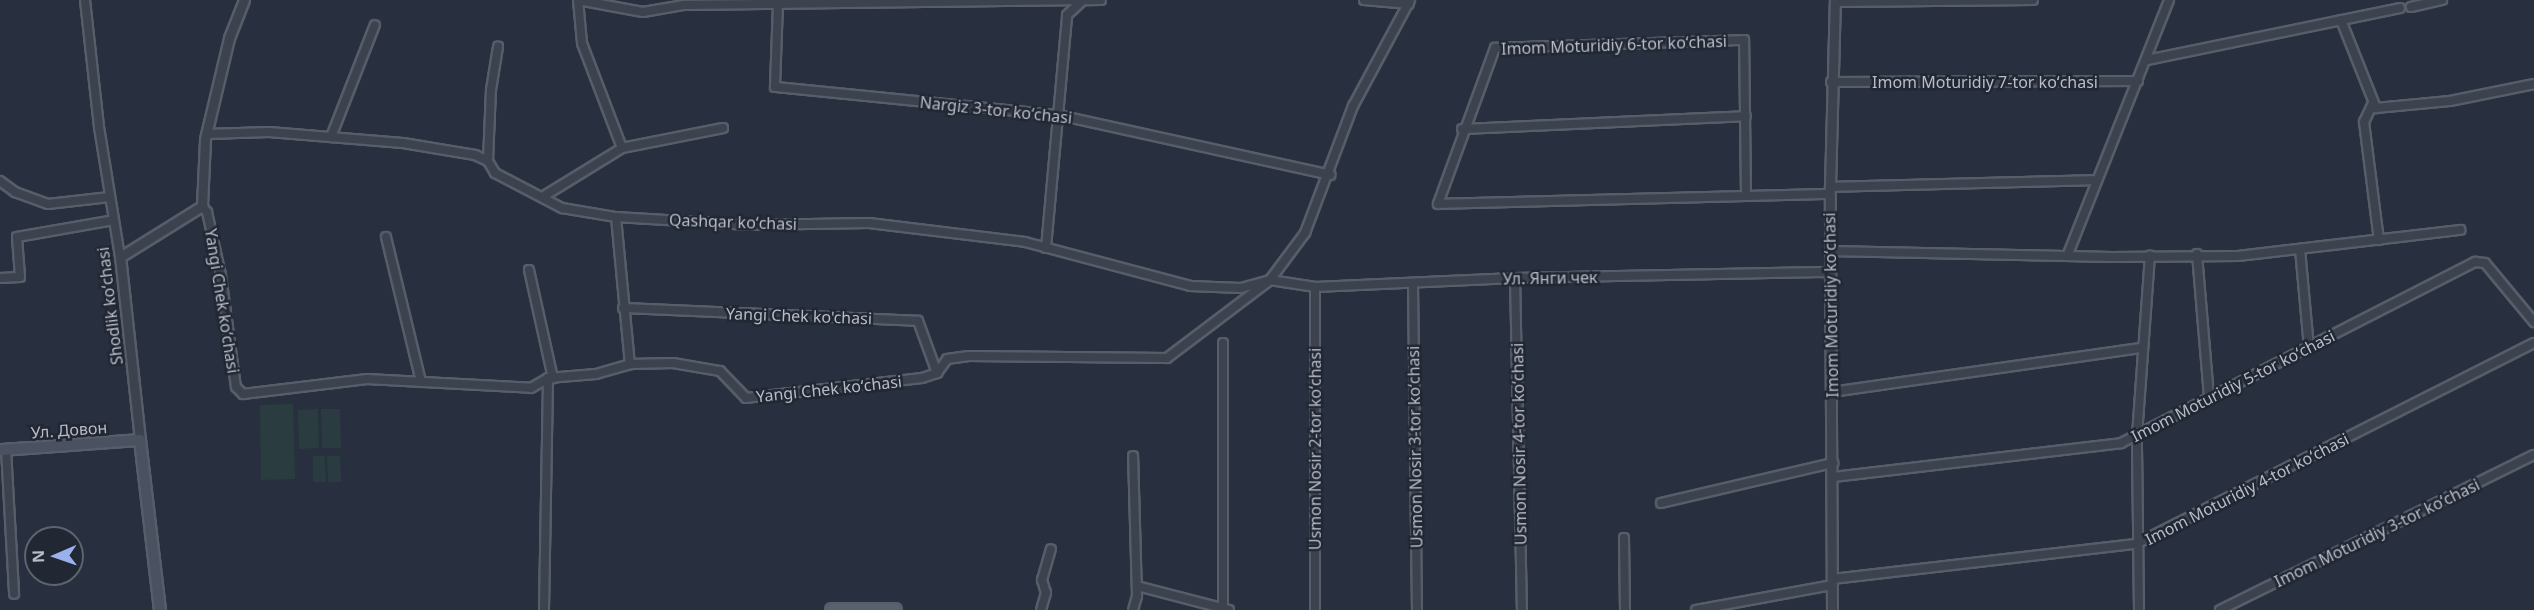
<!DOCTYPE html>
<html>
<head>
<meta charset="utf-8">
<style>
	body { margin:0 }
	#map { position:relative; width:2534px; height:610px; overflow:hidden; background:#282f3e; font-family:"Noto Sans",sans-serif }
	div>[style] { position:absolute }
	.green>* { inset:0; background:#2b3c40 }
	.roads { filter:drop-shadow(2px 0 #575d69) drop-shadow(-2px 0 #575d69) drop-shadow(0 2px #575d69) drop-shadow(0 -2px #575d69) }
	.minor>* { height:8px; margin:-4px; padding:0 4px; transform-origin:4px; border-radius:4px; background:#3c424e }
	.tertiary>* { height:9px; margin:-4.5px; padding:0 4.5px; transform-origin:4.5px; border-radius:4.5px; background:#3c424e }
	.secondary>* { height:10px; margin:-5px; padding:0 5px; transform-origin:5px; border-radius:5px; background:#4a5160 }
	.primary>* { height:12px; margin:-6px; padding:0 6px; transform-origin:6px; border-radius:6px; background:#5a616e }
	span { translate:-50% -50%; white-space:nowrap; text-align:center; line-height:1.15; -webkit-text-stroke:5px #212733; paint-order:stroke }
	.street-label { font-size:16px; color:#b8bdc9 }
	.north { position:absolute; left:24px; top:526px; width:60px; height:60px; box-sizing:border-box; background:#212733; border:2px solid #5d636f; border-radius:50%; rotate:268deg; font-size:16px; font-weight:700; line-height:24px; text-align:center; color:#b8bdc9 }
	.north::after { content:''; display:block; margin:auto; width:21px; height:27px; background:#99b1ed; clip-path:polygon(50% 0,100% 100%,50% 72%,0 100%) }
</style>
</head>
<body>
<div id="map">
	<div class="green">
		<div style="clip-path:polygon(293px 404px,295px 479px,261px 480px,260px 405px)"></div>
		<div style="clip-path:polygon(318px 409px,319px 448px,299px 449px,298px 410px)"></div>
		<div style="clip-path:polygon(321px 409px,340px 409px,341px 448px,322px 448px)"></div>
		<div style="clip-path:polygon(313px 456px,325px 456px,326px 482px,313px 482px)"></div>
		<div style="clip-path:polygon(327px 456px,340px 456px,341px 482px,328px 482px)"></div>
	</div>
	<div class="roads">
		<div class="minor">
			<div style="left:85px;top:0;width:128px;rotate:83.7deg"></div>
			<div style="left:99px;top:127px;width:132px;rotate:80.8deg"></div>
			<div style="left:578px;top:0;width:66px;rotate:10.5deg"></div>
			<div style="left:643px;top:12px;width:42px;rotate:-9.7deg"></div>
			<div style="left:684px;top:5px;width:417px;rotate:-0.7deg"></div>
			<div style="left:1364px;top:0;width:45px;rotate:5.1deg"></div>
			<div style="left:1835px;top:2px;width:198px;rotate:-0.6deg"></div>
			<div style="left:778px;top:4px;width:83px;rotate:92.1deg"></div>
			<div style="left:775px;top:87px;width:284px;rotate:5.7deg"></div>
			<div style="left:1058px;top:115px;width:279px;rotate:12.4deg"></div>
			<div style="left:2411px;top:7px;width:32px;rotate:-13deg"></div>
			<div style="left:2341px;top:20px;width:95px;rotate:68.3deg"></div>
			<div style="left:2376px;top:108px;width:74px;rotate:-5.4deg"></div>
			<div style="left:2450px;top:101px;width:86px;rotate:-11.4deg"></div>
			<div style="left:2147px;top:60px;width:258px;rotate:-11.6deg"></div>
			<div style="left:1831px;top:82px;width:307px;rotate:-0.2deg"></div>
			<div style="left:2372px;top:105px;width:19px;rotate:115deg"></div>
			<div style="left:2364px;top:122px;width:119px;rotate:82.8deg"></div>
			<div style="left:1462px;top:129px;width:284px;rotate:-2.6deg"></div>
			<div style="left:207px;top:134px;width:62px;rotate:-1.8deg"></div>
			<div style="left:269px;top:132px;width:134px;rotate:4.7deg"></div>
			<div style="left:403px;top:143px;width:73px;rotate:9.5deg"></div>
			<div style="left:475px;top:155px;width:14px;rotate:25deg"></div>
			<div style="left:488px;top:161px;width:14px;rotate:60deg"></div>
			<div style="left:495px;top:173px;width:76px;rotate:27.6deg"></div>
			<div style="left:562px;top:208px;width:55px;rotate:9.5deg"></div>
			<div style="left:616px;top:217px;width:133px;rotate:3.4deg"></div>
			<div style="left:749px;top:225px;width:120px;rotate:-1deg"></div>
			<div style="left:869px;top:223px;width:157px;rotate:6.9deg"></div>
			<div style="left:1025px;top:242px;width:171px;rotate:14.9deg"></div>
			<div style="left:1190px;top:286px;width:51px;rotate:2.2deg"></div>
			<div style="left:1241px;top:288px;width:30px;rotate:-15deg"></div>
			<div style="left:1270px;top:280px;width:46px;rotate:8.8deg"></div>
			<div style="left:1315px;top:287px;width:200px;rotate:-2.6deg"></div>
			<div style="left:1515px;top:278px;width:316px;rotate:-1.1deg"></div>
			<div style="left:331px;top:137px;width:120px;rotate:-68.6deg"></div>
			<div style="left:622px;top:148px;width:103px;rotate:-11.2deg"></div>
			<div style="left:488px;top:161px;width:71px;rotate:-87.6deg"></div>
			<div style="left:491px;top:90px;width:44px;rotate:-80.8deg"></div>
			<div style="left:0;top:181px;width:19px;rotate:36deg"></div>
			<div style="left:15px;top:192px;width:35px;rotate:20deg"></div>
			<div style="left:48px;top:204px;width:62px;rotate:-6.4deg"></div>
			<div style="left:1830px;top:187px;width:266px;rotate:-1.5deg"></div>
			<div style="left:1746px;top:195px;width:155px;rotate:-90.7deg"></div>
			<div style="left:1744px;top:40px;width:249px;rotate:178.2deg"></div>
			<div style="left:1495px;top:48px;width:166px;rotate:110.1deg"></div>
			<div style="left:1438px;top:204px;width:392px;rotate:-1.5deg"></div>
			<div style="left:544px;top:196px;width:92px;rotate:-31.6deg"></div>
			<div style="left:622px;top:148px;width:112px;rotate:-110.9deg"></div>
			<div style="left:582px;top:43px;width:43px;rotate:-95.3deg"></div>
			<div style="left:202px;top:206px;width:8px;rotate:50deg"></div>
			<div style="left:207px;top:212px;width:65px;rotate:77.5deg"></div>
			<div style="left:221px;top:275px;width:113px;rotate:82.4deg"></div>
			<div style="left:236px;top:387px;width:10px;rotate:45deg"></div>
			<div style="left:243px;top:394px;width:125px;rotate:-6.9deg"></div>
			<div style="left:367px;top:379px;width:164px;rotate:3.1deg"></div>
			<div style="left:531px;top:388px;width:20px;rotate:-30deg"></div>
			<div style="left:548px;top:378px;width:48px;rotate:-4.8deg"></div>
			<div style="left:596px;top:374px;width:35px;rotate:-16deg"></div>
			<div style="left:630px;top:364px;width:43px;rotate:-1.3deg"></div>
			<div style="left:673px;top:363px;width:48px;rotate:9.7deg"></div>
			<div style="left:720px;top:371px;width:37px;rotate:46deg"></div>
			<div style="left:746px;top:398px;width:177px;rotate:-6.5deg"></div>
			<div style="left:922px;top:378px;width:16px;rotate:-18deg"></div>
			<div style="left:937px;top:373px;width:17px;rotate:-54deg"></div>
			<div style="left:947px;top:359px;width:22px;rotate:-8deg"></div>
			<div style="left:969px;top:356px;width:198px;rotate:0.6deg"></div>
			<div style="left:1167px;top:358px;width:129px;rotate:-37.1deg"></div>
			<div style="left:1270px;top:280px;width:59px;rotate:-53.3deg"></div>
			<div style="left:1305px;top:233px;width:136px;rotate:-69.3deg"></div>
			<div style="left:1353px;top:106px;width:120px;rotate:-61.7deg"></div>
			<div style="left:616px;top:217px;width:148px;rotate:84.6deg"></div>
			<div style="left:386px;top:237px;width:149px;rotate:76.4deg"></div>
			<div style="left:1046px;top:248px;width:234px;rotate:-84.8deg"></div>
			<div style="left:1067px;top:15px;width:22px;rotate:-43deg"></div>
			<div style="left:2300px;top:249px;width:98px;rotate:84.8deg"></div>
			<div style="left:1830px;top:251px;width:282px;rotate:1.2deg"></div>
			<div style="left:2112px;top:257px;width:126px;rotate:-0.5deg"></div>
			<div style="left:2238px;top:256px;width:224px;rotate:-6.7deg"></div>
			<div style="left:2068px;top:254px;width:273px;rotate:-68.3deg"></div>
			<div style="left:2197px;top:254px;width:144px;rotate:85.2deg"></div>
			<div style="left:529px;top:270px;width:111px;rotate:77.5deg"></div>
			<div style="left:0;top:278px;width:20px;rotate:-3deg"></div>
			<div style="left:20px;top:277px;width:40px;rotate:-94.3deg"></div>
			<div style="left:17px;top:237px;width:98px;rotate:-9.9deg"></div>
			<div style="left:1515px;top:278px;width:332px;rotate:88.8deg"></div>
			<div style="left:1413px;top:284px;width:326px;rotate:89.3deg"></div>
			<div style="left:623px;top:308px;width:295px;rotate:2.5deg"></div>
			<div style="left:918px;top:321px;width:55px;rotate:69.9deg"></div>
			<div style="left:1832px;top:392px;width:313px;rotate:-8.1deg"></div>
			<div style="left:6px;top:449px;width:145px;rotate:86.8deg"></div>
			<div style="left:1833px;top:477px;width:290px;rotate:-6.7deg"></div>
			<div style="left:2121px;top:443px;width:398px;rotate:-27.1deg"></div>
			<div style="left:2475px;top:262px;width:10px;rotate:6deg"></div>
			<div style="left:2485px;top:263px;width:77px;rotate:50.3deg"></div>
			<div style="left:1661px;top:503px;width:177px;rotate:-13.1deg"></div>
			<div style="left:1624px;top:538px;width:72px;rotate:89.2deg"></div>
			<div style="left:1832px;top:579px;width:306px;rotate:-6.6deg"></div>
			<div style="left:2136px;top:544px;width:446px;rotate:-26.8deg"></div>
			<div style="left:1137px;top:586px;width:95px;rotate:14.6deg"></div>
			<div style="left:1223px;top:608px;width:265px;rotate:-90deg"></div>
			<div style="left:544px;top:610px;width:232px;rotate:-89deg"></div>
			<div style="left:1041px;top:610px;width:18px;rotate:-74deg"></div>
			<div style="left:1046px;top:593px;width:14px;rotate:-107deg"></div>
			<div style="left:1042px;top:580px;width:32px;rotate:-74deg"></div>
			<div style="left:1133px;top:610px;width:15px;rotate:-74deg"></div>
			<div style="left:1137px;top:596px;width:140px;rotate:-91.6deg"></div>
			<div style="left:1315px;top:610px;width:323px;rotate:-90deg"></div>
			<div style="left:1696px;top:610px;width:138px;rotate:-10.4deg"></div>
			<div style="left:2139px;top:610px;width:174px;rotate:-90.7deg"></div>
			<div style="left:2137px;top:436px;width:181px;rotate:-85.9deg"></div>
			<div style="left:2220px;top:610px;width:350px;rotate:-26.3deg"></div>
		</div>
		<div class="tertiary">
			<div style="left:140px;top:440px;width:184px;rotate:-96.2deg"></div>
			<div style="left:120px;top:257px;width:97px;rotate:-31.9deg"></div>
			<div style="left:202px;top:206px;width:67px;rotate:-87.4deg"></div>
			<div style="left:205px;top:139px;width:104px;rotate:-76.6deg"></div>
			<div style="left:229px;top:38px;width:41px;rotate:-68.5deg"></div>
			<div style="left:1832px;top:610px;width:423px;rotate:-90.3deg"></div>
			<div style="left:1830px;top:187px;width:187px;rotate:-88.5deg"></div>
		</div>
		<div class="secondary">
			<div style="left:0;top:450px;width:140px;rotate:-4.1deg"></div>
			<div style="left:140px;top:440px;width:171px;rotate:83.3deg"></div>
		</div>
		<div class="primary">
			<div style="left:832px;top:610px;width:63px"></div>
		</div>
	</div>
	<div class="street-label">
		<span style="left:1614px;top:45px;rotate:-2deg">Imom Moturidiy 6-tor koʻchasi</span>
		<span style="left:1985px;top:82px">Imom Moturidiy 7-tor koʻchasi</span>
		<span style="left:996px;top:110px;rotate:6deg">Nargiz 3-tor koʻchasi</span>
		<span style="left:733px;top:222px;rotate:2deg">Qashqar koʻchasi</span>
		<span style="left:1550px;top:278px;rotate:-1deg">Ул. Янги чек</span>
		<span style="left:222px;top:301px;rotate:81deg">Yangi Chek koʻchasi</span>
		<span style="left:1831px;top:305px;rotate:-91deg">Imom Moturidiy koʻchasi</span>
		<span style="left:110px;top:306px;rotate:-97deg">Shodlik koʻchasi</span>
		<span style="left:799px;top:316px;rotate:2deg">Yangi Chek ko'chasi</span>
		<span style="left:2233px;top:386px;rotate:-27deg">Imom Moturidiy 5-tor koʻchasi</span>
		<span style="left:829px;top:389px;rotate:-6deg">Yangi Chek koʻchasi</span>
		<span style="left:69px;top:430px;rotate:-4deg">Ул. Довон</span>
		<span style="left:1519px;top:444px;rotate:-91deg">Usmon Nosir 4-tor koʻchasi</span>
		<span style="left:1415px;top:447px;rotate:-91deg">Usmon Nosir 3-tor koʻchasi</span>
		<span style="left:1315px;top:449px;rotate:-90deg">Usmon Nosir 2-tor koʻchasi</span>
		<span style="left:2247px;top:489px;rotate:-27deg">Imom Moturidiy 4-tor koʻchasi</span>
		<span style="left:2377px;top:533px;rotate:-26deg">Imom Moturidiy 3-tor koʻchasi</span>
	</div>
	<div class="north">N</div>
</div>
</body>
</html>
